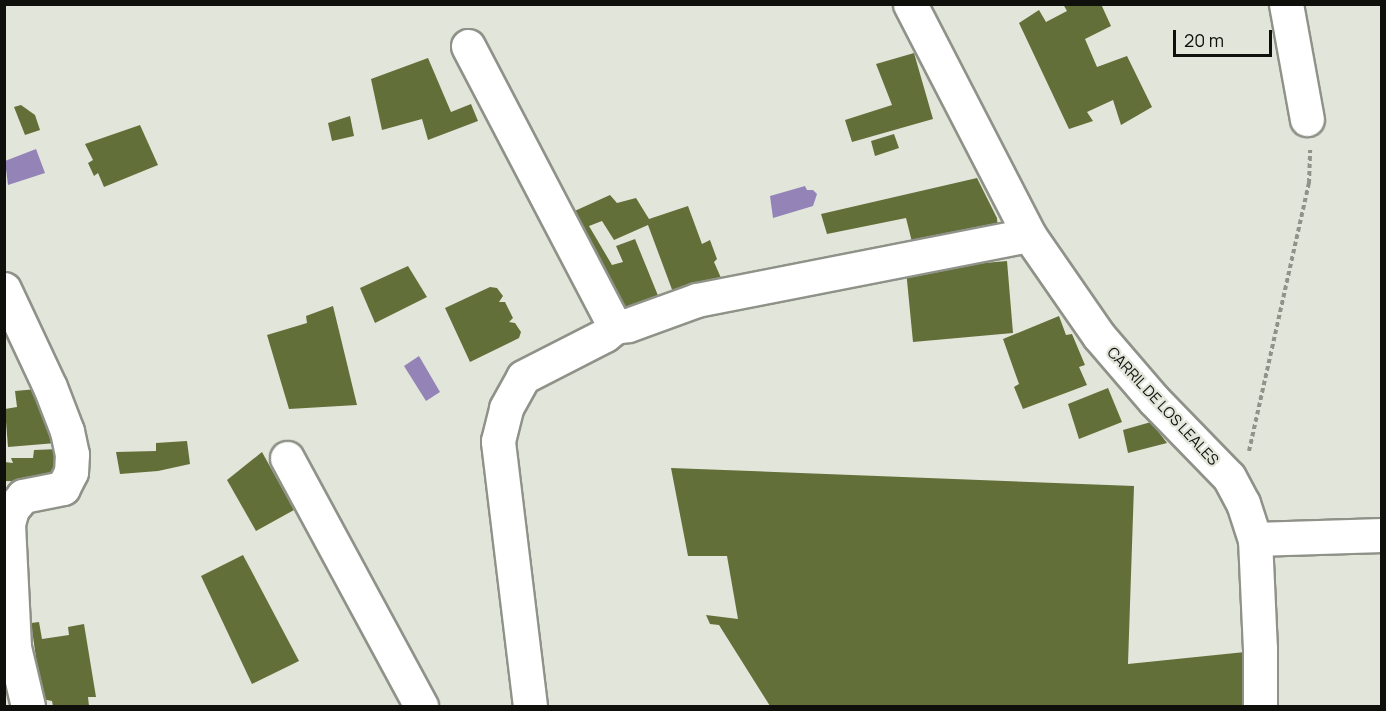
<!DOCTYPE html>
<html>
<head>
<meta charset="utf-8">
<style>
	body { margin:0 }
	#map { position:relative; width:1386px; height:711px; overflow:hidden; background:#e2e5da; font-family:Manrope,sans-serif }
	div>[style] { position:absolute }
	.water>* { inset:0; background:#9483b7 }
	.building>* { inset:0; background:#636f38 }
	.path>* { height:4px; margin-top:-2px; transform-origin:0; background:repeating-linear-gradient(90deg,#90938a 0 4.5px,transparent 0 7.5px) }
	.roads { filter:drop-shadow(2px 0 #8f9288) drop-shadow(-2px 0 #8f9288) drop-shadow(0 2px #8f9288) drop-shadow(0 -2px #8f9288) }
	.street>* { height:33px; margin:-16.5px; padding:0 16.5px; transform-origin:16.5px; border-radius:16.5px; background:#fff }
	span { translate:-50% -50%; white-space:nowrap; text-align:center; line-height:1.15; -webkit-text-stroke:4.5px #e2e5da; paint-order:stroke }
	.street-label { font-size:15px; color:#0f100c }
	.frame { position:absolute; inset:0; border:6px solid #0f100c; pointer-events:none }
	.scale { position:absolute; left:1173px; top:30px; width:99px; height:27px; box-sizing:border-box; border:3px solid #0f100c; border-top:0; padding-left:8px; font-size:18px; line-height:21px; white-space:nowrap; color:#0f100c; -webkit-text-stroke:4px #e2e5da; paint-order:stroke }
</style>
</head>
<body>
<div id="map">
	<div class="water">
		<div style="clip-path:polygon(36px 149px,45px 173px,8px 185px,5px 161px)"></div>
		<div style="clip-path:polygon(805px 186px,807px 190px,813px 190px,817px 194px,813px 206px,773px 218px,770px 196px)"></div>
		<div style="clip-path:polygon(419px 356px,440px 392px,426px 401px,404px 366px)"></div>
	</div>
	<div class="building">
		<div style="clip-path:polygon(1063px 4px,1101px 4px,1111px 26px,1085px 39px,1097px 67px,1127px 56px,1152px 107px,1121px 125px,1113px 100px,1087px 112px,1093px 121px,1069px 129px,1019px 23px,1039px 10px,1046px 22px,1067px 11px)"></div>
		<div style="clip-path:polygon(914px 53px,933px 119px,852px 142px,845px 120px,892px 105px,876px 64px)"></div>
		<div style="clip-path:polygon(428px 58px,451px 112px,471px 104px,478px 121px,428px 140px,422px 119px,382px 130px,371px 79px)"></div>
		<div style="clip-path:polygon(21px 105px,35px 115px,40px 130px,25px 135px,14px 107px)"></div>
		<div style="clip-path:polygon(350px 116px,354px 136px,332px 141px,328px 123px)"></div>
		<div style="clip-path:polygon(140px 125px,158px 165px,104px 187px,98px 173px,94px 176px,88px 163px,93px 160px,85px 144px)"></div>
		<div style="clip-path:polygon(894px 134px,899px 148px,875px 156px,871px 141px)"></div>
		<div style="clip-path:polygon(977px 178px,997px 218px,998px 231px,914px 250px,906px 218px,827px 234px,821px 214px)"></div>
		<div style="clip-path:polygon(610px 195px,617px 203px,636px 198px,649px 219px,688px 206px,702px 244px,710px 240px,717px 259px,714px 262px,725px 287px,677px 303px,648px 225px,614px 240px,602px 221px,589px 226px,612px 265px,623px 262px,616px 246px,635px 239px,659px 298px,614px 316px,568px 214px)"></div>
		<div style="clip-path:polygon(1007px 261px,1013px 333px,913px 342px,906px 270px)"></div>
		<div style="clip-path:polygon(408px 266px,427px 297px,375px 323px,360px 288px)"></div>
		<div style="clip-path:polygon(490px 287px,497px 288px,503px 296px,499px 302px,505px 302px,513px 318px,509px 322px,515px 323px,521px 332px,519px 338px,470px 362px,445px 308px)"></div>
		<div style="clip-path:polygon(333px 306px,357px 405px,289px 409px,267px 335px,307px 323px,306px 316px)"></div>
		<div style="clip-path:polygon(1059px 316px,1066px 335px,1072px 334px,1085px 365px,1079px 367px,1087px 385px,1023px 409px,1014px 387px,1019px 384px,1003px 339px)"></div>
		<div style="clip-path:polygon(1108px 388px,1122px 422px,1079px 439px,1068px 404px)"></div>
		<div style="clip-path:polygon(37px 389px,56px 443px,8px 447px,5px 409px,17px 407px,15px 391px)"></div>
		<div style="clip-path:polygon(1151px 422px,1167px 443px,1128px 453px,1123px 430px)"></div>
		<div style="clip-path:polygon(187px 441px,190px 464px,158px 471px,120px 474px,116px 452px,156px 451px,156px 443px)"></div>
		<div style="clip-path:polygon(59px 449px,55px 482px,4px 481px,4px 462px,13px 463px,11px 458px,33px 458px,34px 450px)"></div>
		<div style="clip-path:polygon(262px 452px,294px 510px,256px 531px,227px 480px)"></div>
		<div style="clip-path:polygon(671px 468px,1134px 486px,1128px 664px,1245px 652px,1243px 706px,770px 706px,719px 625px,710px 624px,706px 615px,738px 619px,727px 556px,688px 556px)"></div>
		<div style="clip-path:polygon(243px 555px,299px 661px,252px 684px,201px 576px)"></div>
		<div style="clip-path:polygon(39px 622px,42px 639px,69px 635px,68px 627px,84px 624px,96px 697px,88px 697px,89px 706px,53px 706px,52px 701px,42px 699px,31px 623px)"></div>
	</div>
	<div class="path">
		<div style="left:1249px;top:451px;width:275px;rotate:-77.4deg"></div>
		<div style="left:1309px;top:183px;width:33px;rotate:-88deg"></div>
	</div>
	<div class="roads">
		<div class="street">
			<div style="left:910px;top:4px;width:260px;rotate:62.7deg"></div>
			<div style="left:1029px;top:235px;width:123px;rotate:55.3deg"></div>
			<div style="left:1099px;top:336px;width:84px;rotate:49.3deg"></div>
			<div style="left:1154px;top:400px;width:107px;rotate:45.8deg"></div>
			<div style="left:1229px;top:477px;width:30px;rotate:62deg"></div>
			<div style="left:1243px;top:503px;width:38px;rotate:72deg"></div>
			<div style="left:1255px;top:539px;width:109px;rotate:87.4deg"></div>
			<div style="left:1260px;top:648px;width:58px;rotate:90deg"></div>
			<div style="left:1286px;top:4px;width:117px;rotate:79.7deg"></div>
			<div style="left:468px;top:46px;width:317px;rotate:62.4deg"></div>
			<div style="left:615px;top:327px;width:13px;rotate:-9deg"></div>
			<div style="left:628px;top:325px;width:73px;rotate:-19.9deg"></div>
			<div style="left:697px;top:300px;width:338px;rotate:-11.1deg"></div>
			<div style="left:4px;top:289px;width:108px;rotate:64.9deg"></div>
			<div style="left:50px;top:387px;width:47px;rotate:68.9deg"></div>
			<div style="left:67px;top:431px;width:24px;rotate:78deg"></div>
			<div style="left:72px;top:454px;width:18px;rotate:93deg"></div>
			<div style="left:71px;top:472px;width:18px;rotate:117deg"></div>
			<div style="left:63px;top:488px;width:41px;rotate:168.7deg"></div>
			<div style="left:23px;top:496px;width:17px;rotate:130deg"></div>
			<div style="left:12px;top:509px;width:16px;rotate:105deg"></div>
			<div style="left:8px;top:524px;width:123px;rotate:87.2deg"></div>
			<div style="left:14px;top:647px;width:61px;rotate:76.7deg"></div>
			<div style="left:287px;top:458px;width:282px;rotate:61.6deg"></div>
			<div style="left:1255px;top:539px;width:127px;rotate:-1.8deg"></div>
			<div style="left:530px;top:706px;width:267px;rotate:-96.9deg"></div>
			<div style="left:498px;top:441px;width:34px;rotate:-76deg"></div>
			<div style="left:506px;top:408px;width:35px;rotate:-61deg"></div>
			<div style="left:523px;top:377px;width:92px;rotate:-27.1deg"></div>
			<div style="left:605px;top:335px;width:13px;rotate:-39deg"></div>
		</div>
	</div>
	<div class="street-label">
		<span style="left:1163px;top:406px;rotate:47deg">CARRIL DE LOS LEALES</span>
	</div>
	<div class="frame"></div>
	<div class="scale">20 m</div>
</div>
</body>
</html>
